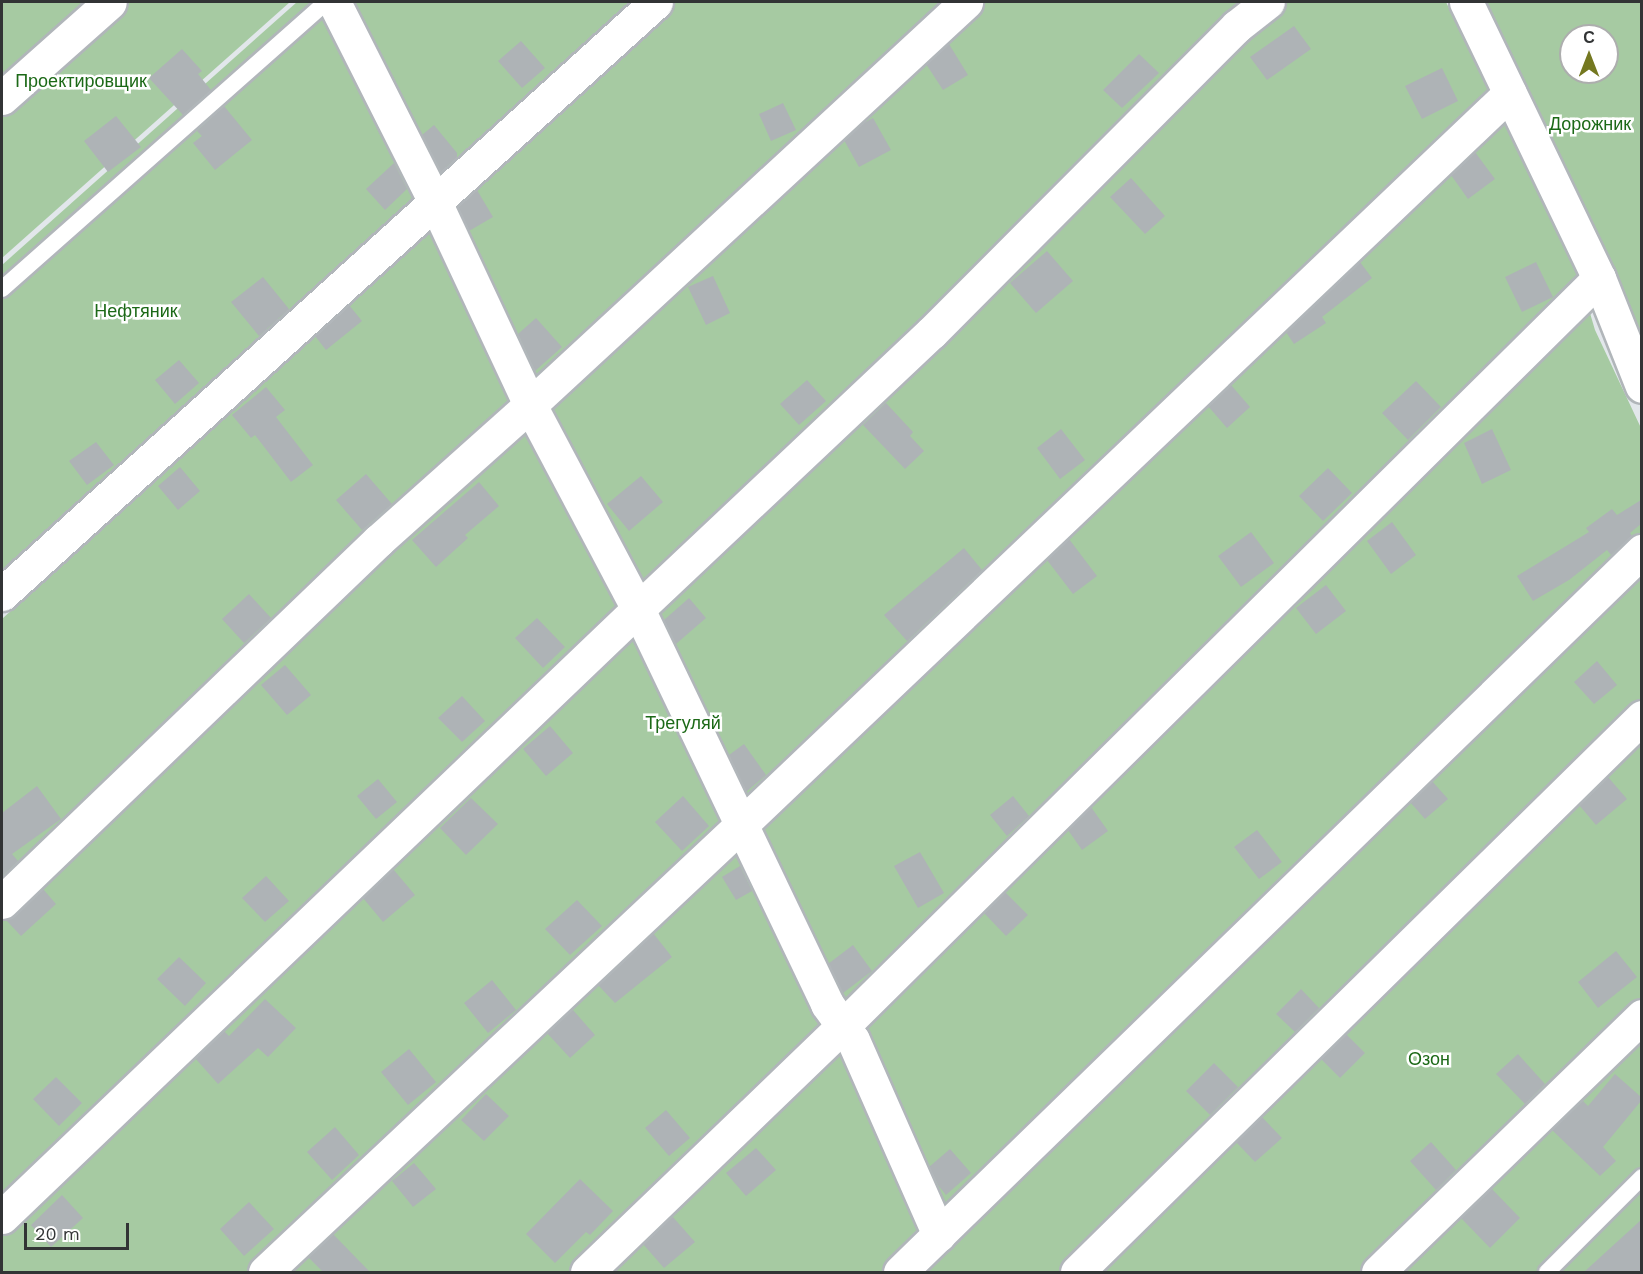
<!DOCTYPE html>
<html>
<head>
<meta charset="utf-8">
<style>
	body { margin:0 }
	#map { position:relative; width:1643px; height:1274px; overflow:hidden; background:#e2e7eb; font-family:"Work Sans",sans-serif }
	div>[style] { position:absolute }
	.green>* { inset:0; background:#a6caa2 }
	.building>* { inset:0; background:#aeb3b6 }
	.roads { filter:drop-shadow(2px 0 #b1b6ba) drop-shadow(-2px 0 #b1b6ba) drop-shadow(0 2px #b1b6ba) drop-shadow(0 -2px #b1b6ba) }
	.lane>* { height:16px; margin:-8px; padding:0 8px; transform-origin:8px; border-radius:8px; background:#fff }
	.street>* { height:33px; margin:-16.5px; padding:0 16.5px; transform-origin:16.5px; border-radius:16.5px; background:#fff }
	.secondary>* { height:33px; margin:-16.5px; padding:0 16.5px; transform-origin:16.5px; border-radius:16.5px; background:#fff }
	span { translate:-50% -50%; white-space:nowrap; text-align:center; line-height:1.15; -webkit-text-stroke:5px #fff; paint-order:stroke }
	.park-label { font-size:18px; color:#1c6917 }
	.frame { position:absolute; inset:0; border:3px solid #323435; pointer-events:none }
	.north { position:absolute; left:1559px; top:24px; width:60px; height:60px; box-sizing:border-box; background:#fff; border:2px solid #adaeae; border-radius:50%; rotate:0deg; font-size:16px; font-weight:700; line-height:24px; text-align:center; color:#323435 }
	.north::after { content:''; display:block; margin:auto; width:21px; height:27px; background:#747820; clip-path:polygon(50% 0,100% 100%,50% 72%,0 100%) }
	.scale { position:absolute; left:24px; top:1223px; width:105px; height:27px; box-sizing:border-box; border:3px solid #323435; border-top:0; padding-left:8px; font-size:18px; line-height:21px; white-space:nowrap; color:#323435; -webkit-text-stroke:4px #fff; paint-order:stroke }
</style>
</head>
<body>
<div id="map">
	<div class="green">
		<div style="clip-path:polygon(2px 2px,290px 2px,2px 258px)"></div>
		<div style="clip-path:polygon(297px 2px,651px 2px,2px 605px,2px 265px)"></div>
		<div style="clip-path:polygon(673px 2px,1446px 2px,1579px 276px,1595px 330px,1641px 428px,1641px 538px,890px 1272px,2px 1272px,2px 619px)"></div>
		<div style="clip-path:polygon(evenodd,1476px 2px,1641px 2px,1641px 356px,1476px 2px,1571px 36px,1607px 36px,1607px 72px,1571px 72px,1571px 36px)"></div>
		<div style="clip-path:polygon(1641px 557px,1641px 1170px,1539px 1272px,905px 1272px)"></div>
		<div style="clip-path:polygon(1641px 1187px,1641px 1272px,1557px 1272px)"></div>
	</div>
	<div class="building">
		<div style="clip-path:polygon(1294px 26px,1311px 49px,1267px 80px,1250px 57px)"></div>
		<div style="clip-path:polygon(521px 41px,545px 68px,522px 88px,498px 61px)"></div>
		<div style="clip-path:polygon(949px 44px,968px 75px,943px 90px,926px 64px)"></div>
		<div style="clip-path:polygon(182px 49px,202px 71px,198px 74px,211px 90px,183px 115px,149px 78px)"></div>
		<div style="clip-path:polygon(1139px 54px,1159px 73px,1122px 108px,1103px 90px)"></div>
		<div style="clip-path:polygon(1442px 68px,1458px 101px,1422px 119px,1405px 86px)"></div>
		<div style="clip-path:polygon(783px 103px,796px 130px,771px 141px,759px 114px)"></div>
		<div style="clip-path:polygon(224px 106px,252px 140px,215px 170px,193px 143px,202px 136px,197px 131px)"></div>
		<div style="clip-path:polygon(116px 116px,141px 147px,108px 172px,84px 141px)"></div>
		<div style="clip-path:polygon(873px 118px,891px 150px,859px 167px,844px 140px,860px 125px)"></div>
		<div style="clip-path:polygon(434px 125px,457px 153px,457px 157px,441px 172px,422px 135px)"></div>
		<div style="clip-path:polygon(1475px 152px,1495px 179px,1468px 199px,1451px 175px)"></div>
		<div style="clip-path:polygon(394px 163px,407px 189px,385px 210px,366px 189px)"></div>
		<div style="clip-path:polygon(1131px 178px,1165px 216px,1145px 234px,1110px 197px)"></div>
		<div style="clip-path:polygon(477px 190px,493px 217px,469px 231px,458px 207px)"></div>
		<div style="clip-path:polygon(1047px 251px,1073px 281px,1036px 313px,1010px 283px)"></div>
		<div style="clip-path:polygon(1360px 262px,1372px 278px,1322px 317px,1326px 323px,1294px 344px,1286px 332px)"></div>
		<div style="clip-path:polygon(1536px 262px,1553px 297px,1522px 312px,1505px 277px)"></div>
		<div style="clip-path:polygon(713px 276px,730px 313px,706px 325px,688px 287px)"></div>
		<div style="clip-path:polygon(263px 277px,289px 309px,259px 336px,231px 302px)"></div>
		<div style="clip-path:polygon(349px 305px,362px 321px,326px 350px,315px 336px)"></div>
		<div style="clip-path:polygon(536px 318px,562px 347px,535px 371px,518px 334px)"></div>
		<div style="clip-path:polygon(179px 360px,199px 383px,175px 404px,155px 380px)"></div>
		<div style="clip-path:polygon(807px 380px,826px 401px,799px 425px,780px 404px)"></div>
		<div style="clip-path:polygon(1416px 381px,1441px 407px,1408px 440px,1382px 413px)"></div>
		<div style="clip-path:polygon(1231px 385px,1250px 407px,1227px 428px,1208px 406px)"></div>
		<div style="clip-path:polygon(266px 387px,285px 410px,276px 417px,313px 465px,291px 482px,255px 435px,251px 438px,232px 415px)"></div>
		<div style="clip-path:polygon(886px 403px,913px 432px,910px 436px,924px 451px,905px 469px,863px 425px)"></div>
		<div style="clip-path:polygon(1061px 429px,1085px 460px,1060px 479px,1037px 448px)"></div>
		<div style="clip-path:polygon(1492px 429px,1511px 470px,1482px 484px,1464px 443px)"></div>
		<div style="clip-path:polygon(96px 442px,114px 465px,87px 485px,69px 461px)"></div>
		<div style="clip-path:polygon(180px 467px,200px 491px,178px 510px,158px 486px)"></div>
		<div style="clip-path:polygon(1328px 468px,1352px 493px,1323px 521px,1299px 496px)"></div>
		<div style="clip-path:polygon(366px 474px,392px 504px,362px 530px,336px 500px)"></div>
		<div style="clip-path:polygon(641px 476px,663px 502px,629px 531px,607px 504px)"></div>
		<div style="clip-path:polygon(479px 482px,499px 506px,465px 535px,468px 538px,436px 567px,412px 540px)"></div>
		<div style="clip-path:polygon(1641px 500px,1641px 524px,1630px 533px,1632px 536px,1611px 555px,1607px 550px,1569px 580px,1533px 601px,1517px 576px,1589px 532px,1586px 528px,1612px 509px,1617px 515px)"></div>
		<div style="clip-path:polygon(1392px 522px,1416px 555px,1391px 574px,1367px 541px)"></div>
		<div style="clip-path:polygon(1251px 532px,1274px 563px,1241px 587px,1218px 556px)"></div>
		<div style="clip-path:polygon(1069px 539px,1097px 576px,1073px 594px,1047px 560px)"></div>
		<div style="clip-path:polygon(964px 548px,982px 570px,907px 641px,884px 615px)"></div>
		<div style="clip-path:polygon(1326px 585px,1346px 611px,1316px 634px,1296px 608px)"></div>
		<div style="clip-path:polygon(249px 594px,271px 618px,244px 643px,222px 619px)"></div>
		<div style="clip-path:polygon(689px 598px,706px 618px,676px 644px,664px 620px)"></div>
		<div style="clip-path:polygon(537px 618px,565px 647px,543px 668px,515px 638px)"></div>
		<div style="clip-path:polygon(1597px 661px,1617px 685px,1594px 704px,1574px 682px)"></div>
		<div style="clip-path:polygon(285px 665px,311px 695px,287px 715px,261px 685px)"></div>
		<div style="clip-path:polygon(462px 696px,485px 721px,462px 742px,438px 718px)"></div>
		<div style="clip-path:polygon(550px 726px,573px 753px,546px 776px,523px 749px)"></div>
		<div style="clip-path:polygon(744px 744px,766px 775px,746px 792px,729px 755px)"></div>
		<div style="clip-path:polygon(1608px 777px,1627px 799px,1596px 825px,1579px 805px)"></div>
		<div style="clip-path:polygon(378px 779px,397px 802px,376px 819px,357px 796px)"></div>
		<div style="clip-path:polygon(1432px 781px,1448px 799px,1425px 819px,1410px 802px)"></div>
		<div style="clip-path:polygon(37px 786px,61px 819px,12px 854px,18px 861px,2px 876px,2px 813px)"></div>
		<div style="clip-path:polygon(683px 796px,709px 826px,682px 851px,655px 822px)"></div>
		<div style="clip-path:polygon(1013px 796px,1029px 816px,1007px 836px,990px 815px)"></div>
		<div style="clip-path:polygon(471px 798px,498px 824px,466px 855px,440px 828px)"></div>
		<div style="clip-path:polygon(1091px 807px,1108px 831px,1082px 850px,1068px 830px)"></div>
		<div style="clip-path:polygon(1257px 830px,1282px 862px,1259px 879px,1234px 847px)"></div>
		<div style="clip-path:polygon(920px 852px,944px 893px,918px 908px,894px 866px)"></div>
		<div style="clip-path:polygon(740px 866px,752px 891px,736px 900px,722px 877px)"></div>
		<div style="clip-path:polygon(393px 869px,415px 895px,383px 922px,363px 898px)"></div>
		<div style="clip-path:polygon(266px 876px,289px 901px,265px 922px,242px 898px)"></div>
		<div style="clip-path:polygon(43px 889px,56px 904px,21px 936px,6px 920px,15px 916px)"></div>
		<div style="clip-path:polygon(1005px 892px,1028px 915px,1006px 936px,984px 913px)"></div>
		<div style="clip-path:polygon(577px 900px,602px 926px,570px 955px,545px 929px)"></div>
		<div style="clip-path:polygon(653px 933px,672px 957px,615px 1003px,598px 985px)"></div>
		<div style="clip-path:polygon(853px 945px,872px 971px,843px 993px,828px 964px)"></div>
		<div style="clip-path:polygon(1616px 951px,1637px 977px,1598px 1008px,1578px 982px)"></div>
		<div style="clip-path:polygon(179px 957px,206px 983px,185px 1006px,157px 979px)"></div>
		<div style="clip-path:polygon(492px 980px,516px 1010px,488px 1033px,464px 1003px)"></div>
		<div style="clip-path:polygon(1301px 989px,1319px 1008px,1295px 1032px,1276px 1014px)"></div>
		<div style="clip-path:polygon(265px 999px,296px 1028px,268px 1057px,258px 1048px,218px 1084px,195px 1058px,224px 1031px,229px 1036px)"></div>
		<div style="clip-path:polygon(573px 1010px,595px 1035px,570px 1058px,547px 1033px)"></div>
		<div style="clip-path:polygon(1346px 1034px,1365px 1053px,1340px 1078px,1321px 1059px)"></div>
		<div style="clip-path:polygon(409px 1049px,436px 1082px,408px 1105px,381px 1072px)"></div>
		<div style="clip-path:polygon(1518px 1054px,1545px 1084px,1525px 1104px,1496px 1074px)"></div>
		<div style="clip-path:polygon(1214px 1063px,1238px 1087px,1210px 1115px,1186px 1091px)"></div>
		<div style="clip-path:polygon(1615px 1074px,1641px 1097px,1641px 1101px,1603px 1147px,1616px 1161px,1600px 1176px,1552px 1130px,1583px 1101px,1588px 1106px)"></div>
		<div style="clip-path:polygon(56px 1077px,82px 1103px,59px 1126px,33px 1099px)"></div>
		<div style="clip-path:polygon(486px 1094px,509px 1116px,484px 1141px,461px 1120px)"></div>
		<div style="clip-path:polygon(666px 1110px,690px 1138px,669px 1156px,645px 1128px)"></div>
		<div style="clip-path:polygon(1262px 1117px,1282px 1138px,1255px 1162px,1236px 1142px)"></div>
		<div style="clip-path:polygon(335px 1127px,359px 1155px,332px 1180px,307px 1152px)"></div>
		<div style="clip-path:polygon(1431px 1142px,1456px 1170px,1436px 1190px,1410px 1161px)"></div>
		<div style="clip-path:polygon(756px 1148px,776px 1170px,746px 1196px,726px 1173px)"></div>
		<div style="clip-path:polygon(950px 1149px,971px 1173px,946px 1195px,938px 1185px,929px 1167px)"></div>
		<div style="clip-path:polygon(414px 1163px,436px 1189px,413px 1207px,392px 1181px)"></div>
		<div style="clip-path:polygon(580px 1179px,613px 1211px,590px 1235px,586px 1232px,555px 1263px,526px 1234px)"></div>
		<div style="clip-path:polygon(1491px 1188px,1520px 1218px,1490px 1248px,1461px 1218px)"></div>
		<div style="clip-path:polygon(62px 1195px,83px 1218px,51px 1247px,31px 1225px)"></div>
		<div style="clip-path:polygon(249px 1202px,274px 1229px,244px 1256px,220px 1229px)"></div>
		<div style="clip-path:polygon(672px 1216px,695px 1242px,664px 1268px,643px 1244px)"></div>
		<div style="clip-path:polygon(1641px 1220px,1641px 1272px,1584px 1272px)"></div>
		<div style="clip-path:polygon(333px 1234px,370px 1272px,323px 1272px,308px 1257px)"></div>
	</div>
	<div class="roads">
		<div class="lane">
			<div style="left:2px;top:289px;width:433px;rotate:-41.5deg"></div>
			<div style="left:1547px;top:1272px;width:134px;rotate:-45deg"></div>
		</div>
		<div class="street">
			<div style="left:334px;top:2px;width:224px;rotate:63.2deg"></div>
			<div style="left:435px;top:202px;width:224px;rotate:64.9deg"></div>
			<div style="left:530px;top:405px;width:231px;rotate:62.1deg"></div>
			<div style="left:638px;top:609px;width:438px;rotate:64.4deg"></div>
			<div style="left:827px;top:1004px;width:44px;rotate:54.2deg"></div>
			<div style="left:853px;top:1040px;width:213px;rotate:66.2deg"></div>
			<div style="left:2px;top:98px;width:144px;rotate:-41.6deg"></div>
			<div style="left:2px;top:594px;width:882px;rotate:-42.15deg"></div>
			<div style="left:2px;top:902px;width:523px;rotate:-43.84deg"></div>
			<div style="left:379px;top:540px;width:203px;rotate:-41.8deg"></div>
			<div style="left:530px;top:405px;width:594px;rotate:-42.75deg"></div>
			<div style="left:2px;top:1217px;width:880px;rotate:-43.71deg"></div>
			<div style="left:638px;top:609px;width:403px;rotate:-43.3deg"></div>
			<div style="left:931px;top:333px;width:433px;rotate:-45.1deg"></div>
			<div style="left:1237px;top:26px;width:39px;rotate:-38deg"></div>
			<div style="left:265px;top:1272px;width:654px;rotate:-43.2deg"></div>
			<div style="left:742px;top:824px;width:1060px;rotate:-43.59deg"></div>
			<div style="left:587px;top:1272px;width:356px;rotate:-43.9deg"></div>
			<div style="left:844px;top:1025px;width:1062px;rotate:-44.69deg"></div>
			<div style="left:900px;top:1272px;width:1035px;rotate:-44.18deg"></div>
			<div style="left:1077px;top:1272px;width:792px;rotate:-44.49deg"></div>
			<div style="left:1378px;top:1272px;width:368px;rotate:-44.1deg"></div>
		</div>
		<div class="secondary">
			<div style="left:1466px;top:2px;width:306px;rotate:64.3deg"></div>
			<div style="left:1599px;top:278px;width:116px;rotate:68.3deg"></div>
		</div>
	</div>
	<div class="park-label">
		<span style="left:81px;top:81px">Проектировщик</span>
		<span style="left:1590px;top:124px">Дорожник</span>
		<span style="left:136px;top:311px">Нефтяник</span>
		<span style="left:683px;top:723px">Трегуляй</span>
		<span style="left:1429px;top:1059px">Озон</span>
	</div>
	<div class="frame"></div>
	<div class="north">С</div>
	<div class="scale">20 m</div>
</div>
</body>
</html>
